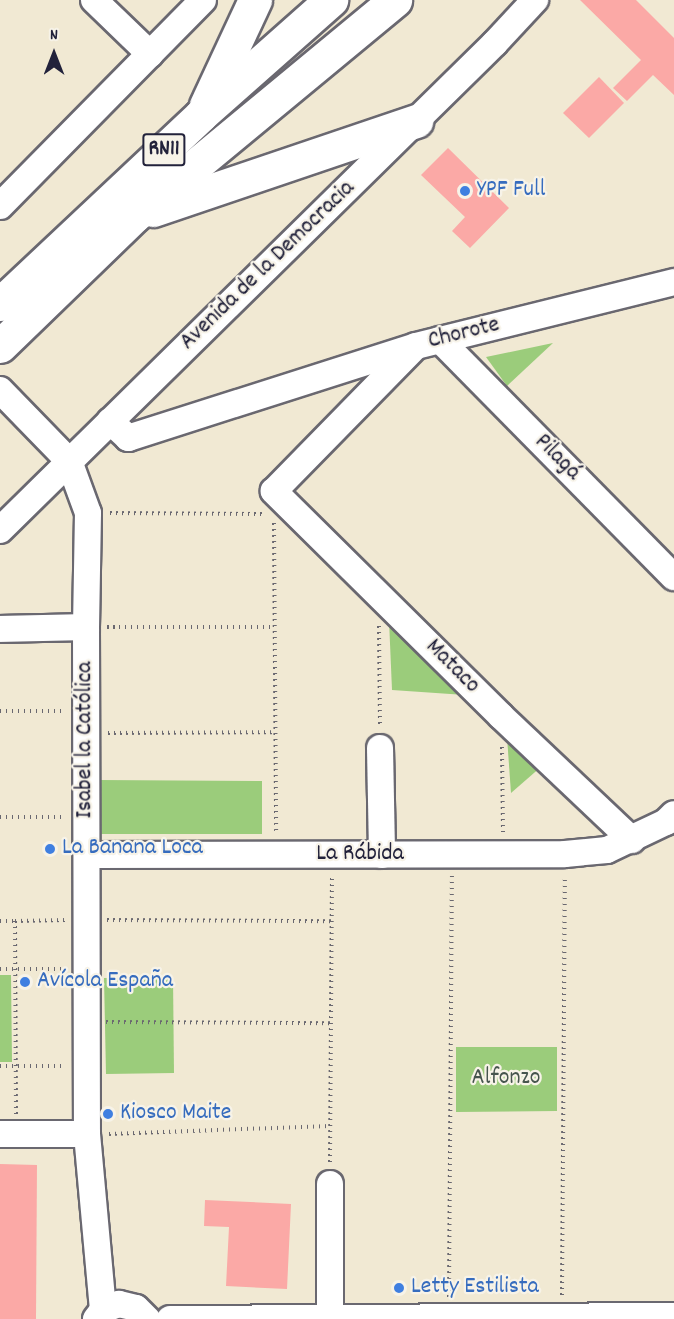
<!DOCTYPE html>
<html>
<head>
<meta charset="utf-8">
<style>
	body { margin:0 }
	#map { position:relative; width:674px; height:1319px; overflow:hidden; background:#f1e9d3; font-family:Dekko,sans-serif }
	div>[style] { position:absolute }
	.green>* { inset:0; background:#9bcc7b }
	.building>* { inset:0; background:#fba9a6 }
	.path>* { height:4px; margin-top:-2px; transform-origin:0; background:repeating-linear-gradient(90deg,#6a6870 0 1.5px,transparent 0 6px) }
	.roads { filter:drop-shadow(2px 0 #6a6870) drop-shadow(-2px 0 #6a6870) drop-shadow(0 2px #6a6870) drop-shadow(0 -2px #6a6870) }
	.minor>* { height:26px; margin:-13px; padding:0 13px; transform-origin:13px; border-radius:13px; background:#fff }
	.highway>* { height:33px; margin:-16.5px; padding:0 16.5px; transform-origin:16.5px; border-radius:16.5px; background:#fff }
	.dots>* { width:16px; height:16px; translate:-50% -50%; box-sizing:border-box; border:3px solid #f7f3e8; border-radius:50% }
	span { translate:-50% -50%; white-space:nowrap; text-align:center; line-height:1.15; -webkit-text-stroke:4.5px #f7f3e8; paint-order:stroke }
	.shield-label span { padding:2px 4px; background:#f7f3e8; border:2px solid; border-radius:4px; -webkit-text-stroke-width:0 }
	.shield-label { font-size:22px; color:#22223b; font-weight:700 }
	.shop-label { font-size:24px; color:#366cbe }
	.left { translate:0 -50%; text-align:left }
	.street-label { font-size:24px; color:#22223b }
	.park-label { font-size:24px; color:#46554e }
	.north { position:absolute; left:24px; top:24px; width:60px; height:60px; -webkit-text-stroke:4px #f7f3e8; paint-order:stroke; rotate:0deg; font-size:16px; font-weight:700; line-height:24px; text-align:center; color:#22223b }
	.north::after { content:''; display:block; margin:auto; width:21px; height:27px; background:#22223b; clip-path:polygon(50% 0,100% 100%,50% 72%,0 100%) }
</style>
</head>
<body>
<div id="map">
	<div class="green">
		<div style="clip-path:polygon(553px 343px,507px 386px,486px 357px)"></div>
		<div style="clip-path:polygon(389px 620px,465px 695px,392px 690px)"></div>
		<div style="clip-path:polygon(507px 737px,542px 766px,511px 793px)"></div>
		<div style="clip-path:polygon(98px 780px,262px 781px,262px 834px,98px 834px)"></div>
		<div style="clip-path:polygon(0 975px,11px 975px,12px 1062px,0 1062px)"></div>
		<div style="clip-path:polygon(173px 977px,174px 1073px,106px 1074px,104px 978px)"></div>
		<div style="clip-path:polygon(456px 1047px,557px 1047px,557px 1111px,456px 1112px)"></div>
	</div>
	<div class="building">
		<div style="clip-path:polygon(580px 0,636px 0,674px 38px,674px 95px,653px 75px,627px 101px,613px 88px,641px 60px)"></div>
		<div style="clip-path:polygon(599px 77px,624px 103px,589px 138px,563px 113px)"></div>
		<div style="clip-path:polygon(448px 148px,509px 208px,470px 248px,452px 231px,465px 217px,421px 175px)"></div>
		<div style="clip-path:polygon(0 1164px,37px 1165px,36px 1319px,0 1319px)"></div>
		<div style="clip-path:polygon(205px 1200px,291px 1204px,287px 1289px,226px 1286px,229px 1227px,204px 1226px)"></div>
	</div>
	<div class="path">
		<div style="left:110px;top:513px;width:155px;rotate:0.4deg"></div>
		<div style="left:274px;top:523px;width:311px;rotate:89.6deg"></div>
		<div style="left:379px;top:626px;width:100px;rotate:89.4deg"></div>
		<div style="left:107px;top:627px;width:167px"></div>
		<div style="left:0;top:711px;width:64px"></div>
		<div style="left:108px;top:733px;width:167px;rotate:-0.3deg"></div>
		<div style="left:502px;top:747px;width:85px;rotate:89.3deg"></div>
		<div style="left:0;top:817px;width:64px"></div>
		<div style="left:107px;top:920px;width:224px;rotate:0.3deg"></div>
		<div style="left:0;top:921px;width:15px"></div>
		<div style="left:0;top:969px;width:64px"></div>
		<div style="left:106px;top:1022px;width:225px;rotate:0.3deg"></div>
		<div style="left:0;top:1066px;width:65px"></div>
		<div style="left:16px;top:1114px;width:193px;rotate:-90.3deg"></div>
		<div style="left:15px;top:921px;width:51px;rotate:-1.1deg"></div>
		<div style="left:109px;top:1134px;width:221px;rotate:-2.1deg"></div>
		<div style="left:330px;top:1162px;width:286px;rotate:-89.6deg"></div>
		<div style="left:562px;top:1295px;width:419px;rotate:-89.6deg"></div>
		<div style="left:449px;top:1297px;width:421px;rotate:-89.6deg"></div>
	</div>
	<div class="roads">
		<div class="minor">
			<div style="left:94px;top:0;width:78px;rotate:44deg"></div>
			<div style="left:0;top:206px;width:289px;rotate:-45.4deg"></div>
			<div style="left:440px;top:340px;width:333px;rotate:45.4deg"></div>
			<div style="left:0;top:390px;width:99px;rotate:45.8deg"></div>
			<div style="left:69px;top:461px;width:55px;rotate:69.9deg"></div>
			<div style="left:88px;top:513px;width:114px;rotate:91deg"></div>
			<div style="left:86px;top:627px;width:507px;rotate:89.89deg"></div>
			<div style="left:87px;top:1134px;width:177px;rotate:84.8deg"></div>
			<div style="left:110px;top:421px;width:25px;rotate:43deg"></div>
			<div style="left:128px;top:438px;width:299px;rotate:-17.7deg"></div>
			<div style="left:0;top:530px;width:694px;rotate:-44.53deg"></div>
			<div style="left:495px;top:43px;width:59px;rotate:-47.1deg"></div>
			<div style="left:0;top:629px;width:86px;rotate:-1.3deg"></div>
			<div style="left:380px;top:748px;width:107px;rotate:88.9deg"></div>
			<div style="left:632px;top:840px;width:180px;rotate:-136.6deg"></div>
			<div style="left:501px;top:716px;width:320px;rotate:-135.3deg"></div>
			<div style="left:274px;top:491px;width:203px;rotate:-45.6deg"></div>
			<div style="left:416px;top:346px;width:266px;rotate:-13.9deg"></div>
			<div style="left:87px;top:855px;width:478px;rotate:-0.1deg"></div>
			<div style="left:565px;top:854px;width:42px;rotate:-5.4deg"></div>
			<div style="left:607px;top:850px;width:65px;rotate:-25.4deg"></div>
			<div style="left:666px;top:822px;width:11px;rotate:-45deg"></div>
			<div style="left:0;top:1134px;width:87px"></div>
			<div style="left:330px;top:1317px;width:133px;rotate:-90deg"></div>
			<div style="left:96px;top:1319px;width:11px;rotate:-52deg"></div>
			<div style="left:103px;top:1310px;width:17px;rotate:-21deg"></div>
			<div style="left:119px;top:1304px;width:17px;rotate:13deg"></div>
			<div style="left:136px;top:1308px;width:16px;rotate:45deg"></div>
			<div style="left:170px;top:1319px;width:504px;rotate:-0.34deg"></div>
		</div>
		<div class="highway">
			<div style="left:206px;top:105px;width:116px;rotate:-65deg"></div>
			<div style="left:153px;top:210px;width:278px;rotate:-18.7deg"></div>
			<div style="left:0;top:304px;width:276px;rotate:-43.2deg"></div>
			<div style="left:201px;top:115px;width:174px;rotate:-41.5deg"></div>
			<div style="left:0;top:346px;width:187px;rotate:-44.1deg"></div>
			<div style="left:134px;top:216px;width:339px;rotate:-39.6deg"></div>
		</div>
	</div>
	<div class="dots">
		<div style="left:465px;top:191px;background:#3f7fe0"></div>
		<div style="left:50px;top:849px;background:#3f7fe0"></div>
		<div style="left:25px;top:982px;background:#3f7fe0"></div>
		<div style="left:108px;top:1114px;background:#3f7fe0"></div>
		<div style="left:399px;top:1288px;background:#3f7fe0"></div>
	</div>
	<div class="shield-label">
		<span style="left:164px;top:150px">RN11</span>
	</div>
	<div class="shop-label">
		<span class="left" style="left:477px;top:191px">YPF Full</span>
		<span class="left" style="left:62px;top:849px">La Banana Loca</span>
		<span class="left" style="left:37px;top:982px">Avícola España</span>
		<span class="left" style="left:120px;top:1114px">Kiosco Maite</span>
		<span class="left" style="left:411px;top:1288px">Letty Estilista</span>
	</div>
	<div class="street-label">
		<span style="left:268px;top:266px;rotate:-44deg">Avenida de la Democracia</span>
		<span style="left:464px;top:334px;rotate:-14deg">Chorote</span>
		<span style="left:557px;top:458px;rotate:45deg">Pilagá</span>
		<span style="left:452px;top:667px;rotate:45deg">Mataco</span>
		<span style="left:86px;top:740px;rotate:-90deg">Isabel la Católica</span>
		<span style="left:360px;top:855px">La Rábida</span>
	</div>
	<div class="park-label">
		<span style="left:506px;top:1079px">Alfonzo</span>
	</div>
	<div class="north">N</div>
</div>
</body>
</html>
